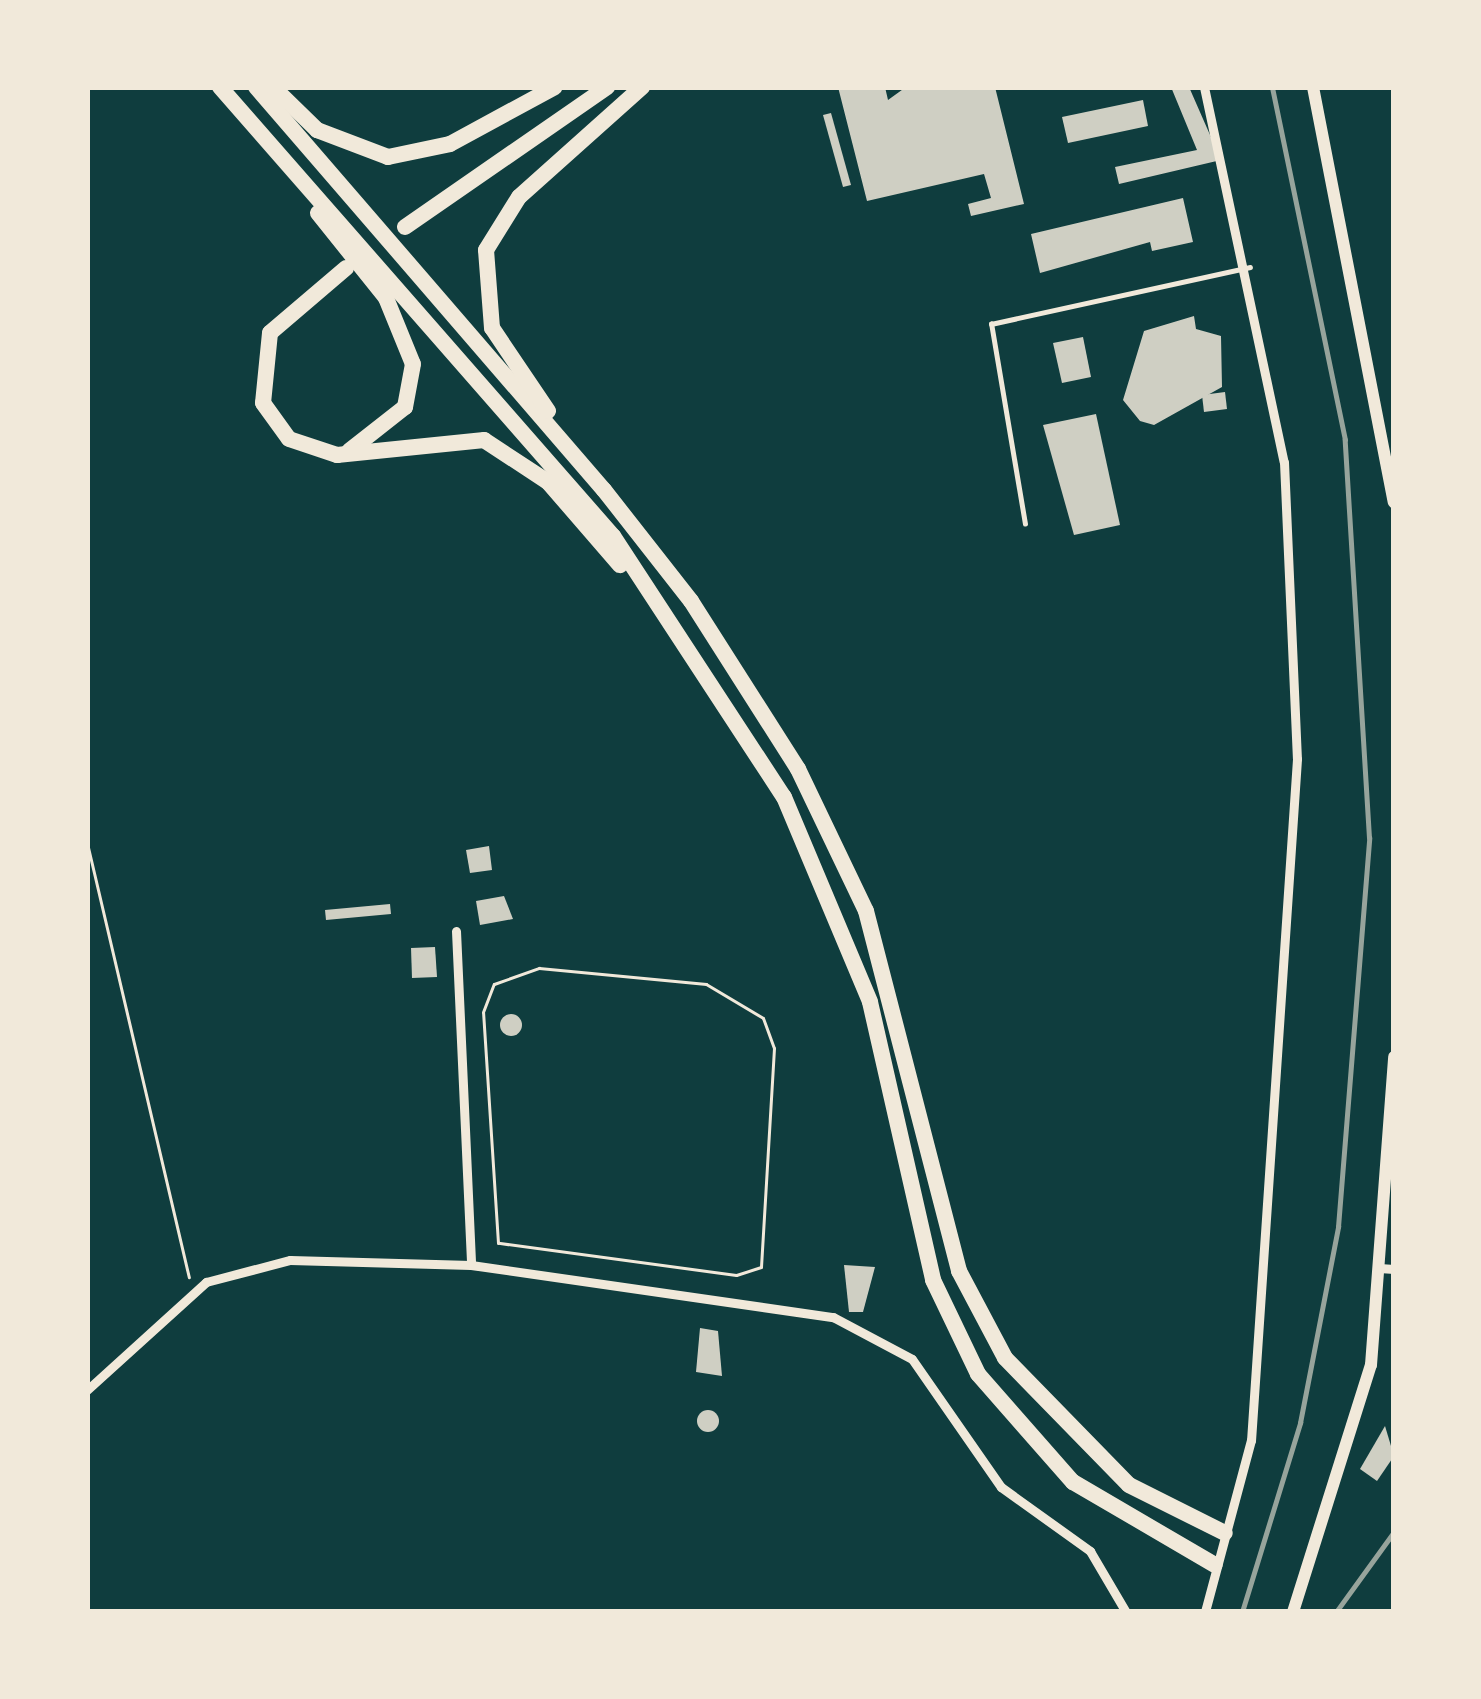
<!DOCTYPE html>
<html>
<head>
<meta charset="utf-8">
<style>
	body { margin:0 }
	#map { position:relative; width:1481px; height:1699px; overflow:hidden; background:#0f3d3e; font-family:Jost,sans-serif }
	div>[style] { position:absolute }
	.building>* { inset:0; background:#cfcfc3 }
	.round { border-radius:50% }
	.path>* { height:3px; margin:-1.5px; padding:0 1.5px; transform-origin:1.5px; border-radius:1.5px; background:#f1e9da }
	.service>* { height:4.5px; margin:-2.25px; padding:0 2.25px; transform-origin:2.25px; border-radius:2.25px; background:#f1e9da }
	.minor>* { height:9px; margin:-4.5px; padding:0 4.5px; transform-origin:4.5px; border-radius:4.5px; background:#f1e9da }
	.tertiary>* { height:12px; margin:-6px; padding:0 6px; transform-origin:6px; border-radius:6px; background:#f1e9da }
	.trunk>* { height:16px; margin:-8px; padding:0 8px; transform-origin:8px; border-radius:8px; background:#f1e9da }
	.rail>* { height:4.5px; margin:-2.25px; padding:0 2.25px; transform-origin:2.25px; border-radius:2.25px; background:#97a49c }
	span { translate:-50% -50%; white-space:nowrap; text-align:center; line-height:1.15; -webkit-text-stroke:12px #f1e9da; paint-order:stroke }
	.frame { position:absolute; inset:0; border:90px solid #f1e9da; pointer-events:none }
</style>
</head>
<body>
<div id="map">
	<div class="building">
		<div style="clip-path:polygon(838px 87px,885px 87px,888px 100px,906px 87px,995px 87px,1024px 204px,971px 216px,968px 204px,991px 198px,984px 174px,867px 201px)"></div>
		<div style="clip-path:polygon(1171px 87px,1189px 87px,1221px 160px,1119px 184px,1115px 167px,1197px 150px)"></div>
		<div style="clip-path:polygon(1143px 100px,1148px 126px,1068px 143px,1062px 117px)"></div>
		<div style="clip-path:polygon(831px 113px,851px 185px,843px 187px,823px 115px)"></div>
		<div style="clip-path:polygon(1183px 198px,1193px 242px,1152px 251px,1150px 242px,1040px 273px,1031px 234px)"></div>
		<div style="clip-path:polygon(1194px 316px,1196px 329px,1221px 336px,1222px 387px,1154px 425px,1140px 421px,1123px 400px,1144px 331px)"></div>
		<div style="clip-path:polygon(1083px 337px,1091px 377px,1062px 383px,1053px 343px)"></div>
		<div style="clip-path:polygon(1225px 392px,1227px 409px,1204px 412px,1202px 395px)"></div>
		<div style="clip-path:polygon(1096px 414px,1120px 525px,1074px 535px,1043px 425px)"></div>
		<div style="clip-path:polygon(489px 846px,492px 870px,470px 873px,466px 850px)"></div>
		<div style="clip-path:polygon(504px 896px,513px 919px,480px 925px,476px 901px)"></div>
		<div style="clip-path:polygon(390px 904px,391px 914px,326px 920px,325px 910px)"></div>
		<div style="clip-path:polygon(435px 947px,437px 977px,412px 978px,411px 948px)"></div>
		<div class="round" style="left:500px;top:1014px;width:22px;height:22px"></div>
		<div style="clip-path:polygon(844px 1265px,875px 1267px,863px 1312px,849px 1312px)"></div>
		<div style="clip-path:polygon(700px 1328px,718px 1331px,722px 1376px,696px 1372px)"></div>
		<div class="round" style="left:697px;top:1410px;width:22px;height:22px"></div>
		<div style="clip-path:polygon(1385px 1426px,1394px 1456px,1377px 1481px,1360px 1469px)"></div>
	</div>
	<div class="path">
		<div style="left:87px;top:843px;width:446px;rotate:76.8deg"></div>
		<div style="left:539px;top:968px;width:168px;rotate:5.5deg"></div>
		<div style="left:706px;top:984px;width:66px;rotate:30.8deg"></div>
		<div style="left:763px;top:1018px;width:32px;rotate:70deg"></div>
		<div style="left:774px;top:1048px;width:219px;rotate:93.4deg"></div>
		<div style="left:761px;top:1267px;width:26px;rotate:162deg"></div>
		<div style="left:736px;top:1275px;width:240px;rotate:-172.3deg"></div>
		<div style="left:498px;top:1243px;width:231px;rotate:-93.7deg"></div>
		<div style="left:483px;top:1012px;width:30px;rotate:-69deg"></div>
		<div style="left:494px;top:984px;width:48px;rotate:-19.6deg"></div>
	</div>
	<div class="service">
		<div style="left:1025px;top:524px;width:203px;rotate:-99.6deg"></div>
		<div style="left:991px;top:324px;width:265px;rotate:-12.4deg"></div>
		<div style="left:1393px;top:1612px;width:1px;rotate:-45deg"></div>
	</div>
	<div class="minor">
		<div style="left:1204px;top:87px;width:383px;rotate:78deg"></div>
		<div style="left:1284px;top:462px;width:297px;rotate:87.5deg"></div>
		<div style="left:1297px;top:759px;width:683px;rotate:93.86deg"></div>
		<div style="left:1251px;top:1440px;width:178px;rotate:105deg"></div>
		<div style="left:456px;top:931px;width:334px;rotate:87.4deg"></div>
		<div style="left:1379px;top:1268px;width:15px;rotate:4deg"></div>
		<div style="left:87px;top:1390px;width:161px;rotate:-42.2deg"></div>
		<div style="left:206px;top:1282px;width:87px;rotate:-14.7deg"></div>
		<div style="left:290px;top:1260px;width:181px;rotate:1.6deg"></div>
		<div style="left:471px;top:1265px;width:366px;rotate:8.2deg"></div>
		<div style="left:833px;top:1317px;width:89px;rotate:28deg"></div>
		<div style="left:912px;top:1359px;width:156px;rotate:55.2deg"></div>
		<div style="left:1001px;top:1487px;width:110px;rotate:35.7deg"></div>
		<div style="left:1090px;top:1551px;width:71px;rotate:59.5deg"></div>
	</div>
	<div class="tertiary">
		<div style="left:1313px;top:87px;width:423px;rotate:79deg"></div>
		<div style="left:1293px;top:1612px;width:259px;rotate:-72.5deg"></div>
		<div style="left:1371px;top:1365px;width:309px;rotate:-85.7deg"></div>
	</div>
	<div class="trunk">
		<div style="left:220px;top:87px;width:597px;rotate:48.81deg"></div>
		<div style="left:613px;top:536px;width:312px;rotate:56.8deg"></div>
		<div style="left:784px;top:797px;width:222px;rotate:67.2deg"></div>
		<div style="left:870px;top:1002px;width:285px;rotate:77.2deg"></div>
		<div style="left:933px;top:1280px;width:104px;rotate:64.4deg"></div>
		<div style="left:978px;top:1374px;width:144px;rotate:48.7deg"></div>
		<div style="left:1073px;top:1482px;width:164px;rotate:30.3deg"></div>
		<div style="left:256px;top:87px;width:532px;rotate:49.19deg"></div>
		<div style="left:604px;top:490px;width:141px;rotate:51.9deg"></div>
		<div style="left:691px;top:601px;width:199px;rotate:57.5deg"></div>
		<div style="left:798px;top:769px;width:157px;rotate:64.4deg"></div>
		<div style="left:866px;top:911px;width:372px;rotate:75.5deg"></div>
		<div style="left:959px;top:1271px;width:98px;rotate:62.1deg"></div>
		<div style="left:1005px;top:1358px;width:177px;rotate:45.7deg"></div>
		<div style="left:1129px;top:1485px;width:107px;rotate:26.6deg"></div>
		<div style="left:273px;top:87px;width:62px;rotate:44.3deg"></div>
		<div style="left:317px;top:130px;width:76px;rotate:20.8deg"></div>
		<div style="left:388px;top:157px;width:63px;rotate:-11.8deg"></div>
		<div style="left:450px;top:144px;width:119px;rotate:-28.5deg"></div>
		<div style="left:318px;top:213px;width:109px;rotate:51.3deg"></div>
		<div style="left:386px;top:298px;width:71px;rotate:67.8deg"></div>
		<div style="left:413px;top:364px;width:44px;rotate:100.5deg"></div>
		<div style="left:405px;top:407px;width:71px;rotate:141.8deg"></div>
		<div style="left:405px;top:227px;width:246px;rotate:-34.7deg"></div>
		<div style="left:346px;top:268px;width:100px;rotate:139.5deg"></div>
		<div style="left:270px;top:333px;width:70px;rotate:95.7deg"></div>
		<div style="left:263px;top:403px;width:44px;rotate:54.2deg"></div>
		<div style="left:289px;top:439px;width:51px;rotate:18.4deg"></div>
		<div style="left:337px;top:455px;width:148px;rotate:-5.8deg"></div>
		<div style="left:484px;top:440px;width:77px;rotate:33.3deg"></div>
		<div style="left:548px;top:482px;width:110px;rotate:49.1deg"></div>
		<div style="left:548px;top:411px;width:100px;rotate:-124deg"></div>
		<div style="left:492px;top:328px;width:78px;rotate:-94.4deg"></div>
		<div style="left:486px;top:250px;width:62px;rotate:-58.1deg"></div>
		<div style="left:519px;top:197px;width:165px;rotate:-41.8deg"></div>
	</div>
	<div class="rail">
		<div style="left:1242px;top:1612px;width:198px;rotate:-72.9deg"></div>
		<div style="left:1300px;top:1423px;width:200px;rotate:-79deg"></div>
		<div style="left:1338px;top:1227px;width:390px;rotate:-85.4deg"></div>
		<div style="left:1369px;top:838px;width:399px;rotate:-93.5deg"></div>
		<div style="left:1345px;top:440px;width:360px;rotate:-101.7deg"></div>
		<div style="left:1336px;top:1612px;width:99px;rotate:-54.1deg"></div>
	</div>
	<div class="frame"></div>
</div>
</body>
</html>
